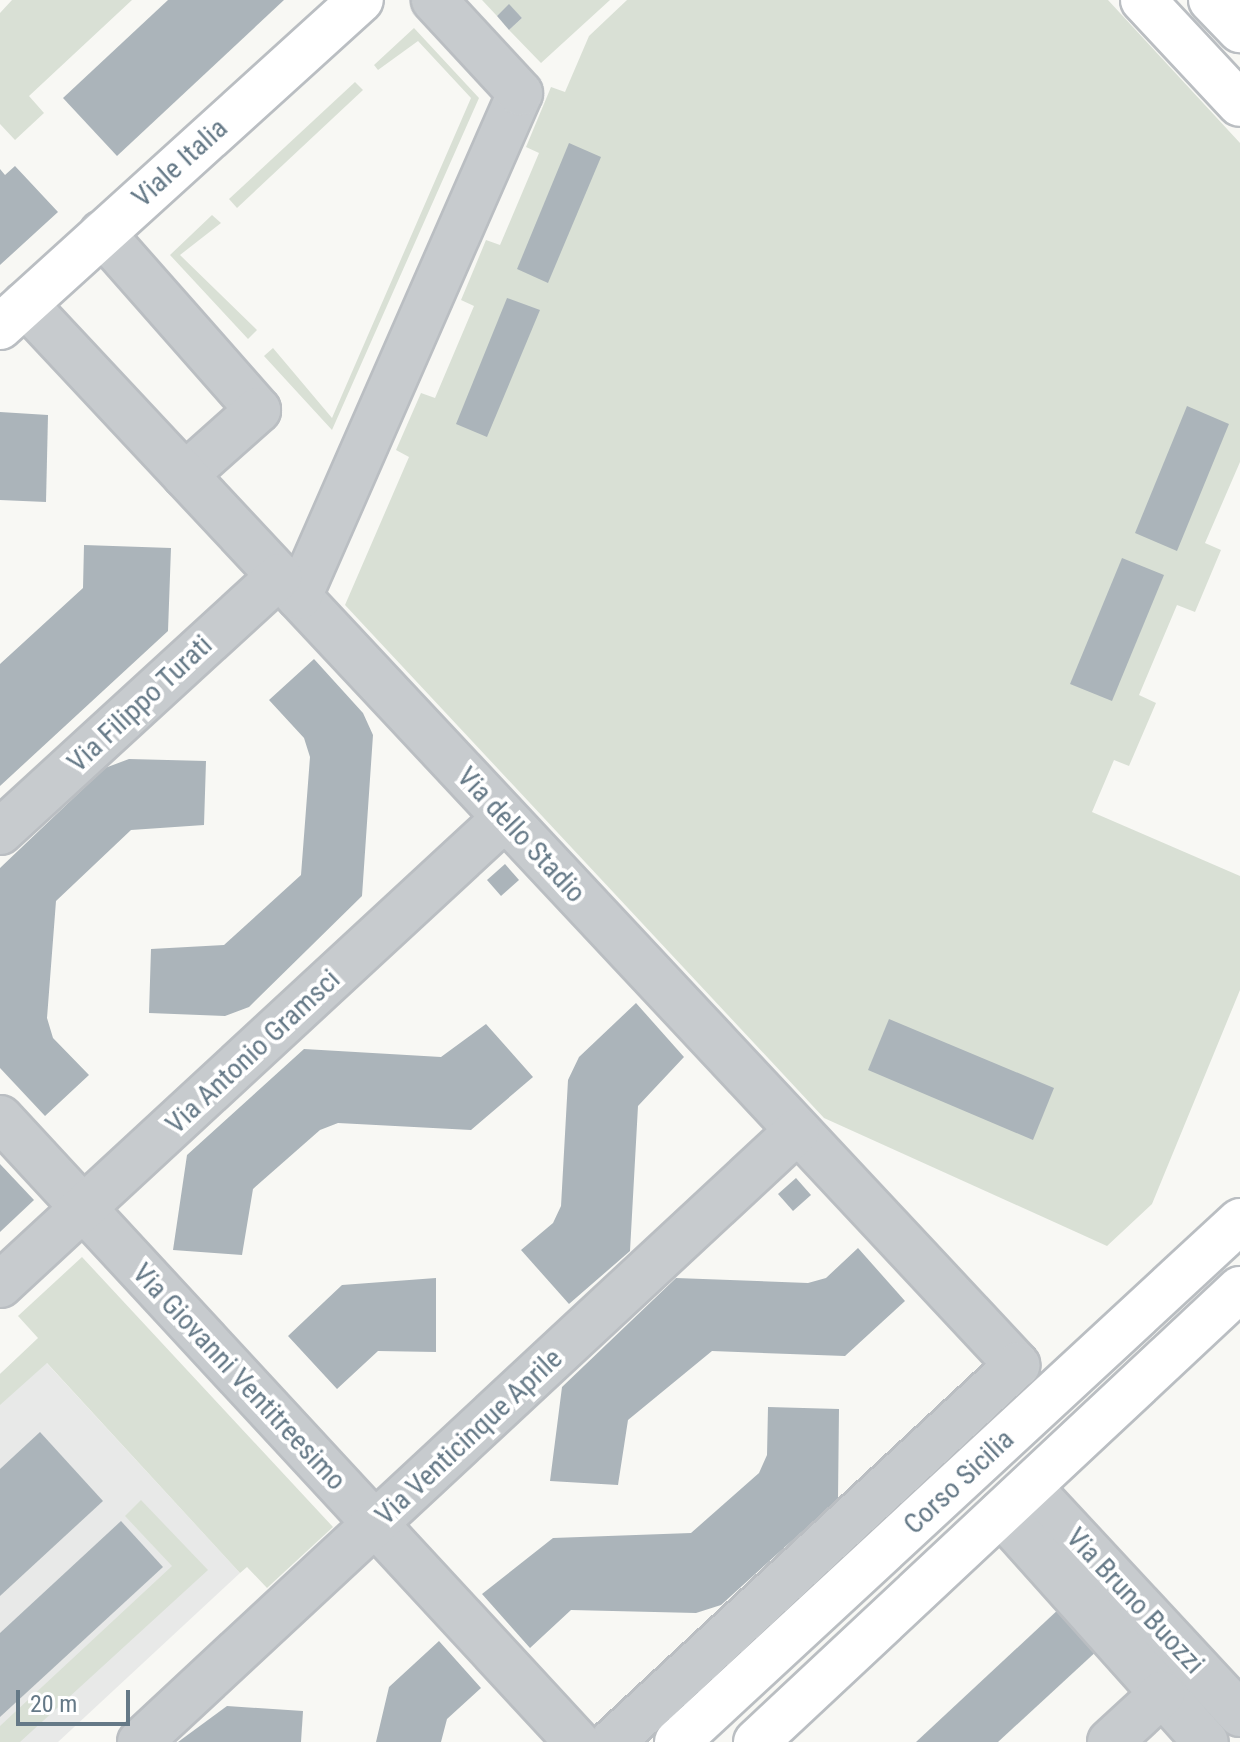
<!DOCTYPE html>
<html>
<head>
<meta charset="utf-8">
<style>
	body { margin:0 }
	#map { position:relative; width:1240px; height:1742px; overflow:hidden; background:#f8f8f4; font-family:"Roboto Condensed",sans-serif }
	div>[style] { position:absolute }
	.built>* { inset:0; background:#e8e9e8 }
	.green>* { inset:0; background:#d9e0d5 }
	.building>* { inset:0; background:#abb4ba }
	.roads { filter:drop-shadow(2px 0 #babec2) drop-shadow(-2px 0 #babec2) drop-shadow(0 2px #babec2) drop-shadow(0 -2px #babec2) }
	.minor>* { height:44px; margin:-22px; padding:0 22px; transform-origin:22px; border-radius:22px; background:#c7cbce }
	.major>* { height:44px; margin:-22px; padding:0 22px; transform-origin:22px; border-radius:22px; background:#fff }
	span { translate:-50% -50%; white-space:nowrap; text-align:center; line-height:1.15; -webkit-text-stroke:8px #fff; paint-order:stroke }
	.street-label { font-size:28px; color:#657987 }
	.scale { position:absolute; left:16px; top:1690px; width:114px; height:36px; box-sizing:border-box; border:4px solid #657987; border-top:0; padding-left:10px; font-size:24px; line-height:28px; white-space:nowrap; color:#657987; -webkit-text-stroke:6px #fff; paint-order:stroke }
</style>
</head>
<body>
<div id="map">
	<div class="built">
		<div style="clip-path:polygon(31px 1346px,240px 1573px,58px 1742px,0 1742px,0 1374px)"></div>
	</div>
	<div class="green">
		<div style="clip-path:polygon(12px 0,132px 0,29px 96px,44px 113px,15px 140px,0 124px,0 13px)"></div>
		<div style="clip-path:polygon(482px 0,610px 0,541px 63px,509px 30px,522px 18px,509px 5px,497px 16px)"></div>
		<div style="clip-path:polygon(627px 0,1108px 0,1240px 143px,1240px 462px,1205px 543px,1221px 550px,1195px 612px,1177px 605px,1139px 695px,1156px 703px,1129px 766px,1114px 760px,1092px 812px,1240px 876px,1240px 990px,1152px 1204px,1107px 1246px,824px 1118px,345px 605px,409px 457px,396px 450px,421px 393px,435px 398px,474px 306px,461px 300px,474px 269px,486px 240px,500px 245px,539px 153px,526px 147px,551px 87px,565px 92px,589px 36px)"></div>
		<div style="clip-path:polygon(414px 28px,479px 98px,332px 430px,264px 356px,273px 348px,332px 418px,471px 98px,418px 41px,378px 70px,374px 65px)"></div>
		<div style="clip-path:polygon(355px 82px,363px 90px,237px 208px,229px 199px)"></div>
		<div style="clip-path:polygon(212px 215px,221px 223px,180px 255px,257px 330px,248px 339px,170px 255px)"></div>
		<div style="clip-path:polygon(82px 1257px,333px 1527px,267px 1588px,247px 1567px,240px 1573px,47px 1363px,0 1405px,0 1374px,38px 1338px,18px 1316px)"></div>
		<div style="clip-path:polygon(141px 1500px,208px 1570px,20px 1742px,0 1742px,0 1726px,172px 1566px,125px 1516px)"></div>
	</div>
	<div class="building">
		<div style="clip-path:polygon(168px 0,284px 0,117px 156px,63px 98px)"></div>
		<div style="clip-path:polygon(509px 4px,522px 18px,509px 30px,497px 16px)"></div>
		<div style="clip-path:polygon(569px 143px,601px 157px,548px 283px,517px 269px)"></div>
		<div style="clip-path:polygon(15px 166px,58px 212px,0 265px,0 169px,5px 175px)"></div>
		<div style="clip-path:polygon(507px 298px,540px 310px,487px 437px,456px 424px)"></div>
		<div style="clip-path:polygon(1187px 406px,1229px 424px,1177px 551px,1135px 533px)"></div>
		<div style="clip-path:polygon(0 412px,48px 415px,46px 502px,0 500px)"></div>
		<div style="clip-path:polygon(84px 545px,171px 548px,168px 631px,0 786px,0 664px,83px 588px)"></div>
		<div style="clip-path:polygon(1122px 558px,1164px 575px,1112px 701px,1070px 684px)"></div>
		<div style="clip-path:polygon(314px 659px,363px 713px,373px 735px,362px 896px,249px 1007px,225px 1016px,149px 1013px,151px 949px,224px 945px,301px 875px,310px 757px,304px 738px,269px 700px)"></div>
		<div style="clip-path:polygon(129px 759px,206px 761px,204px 825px,131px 830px,56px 901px,47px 1018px,53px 1038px,89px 1075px,45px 1116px,0 1068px,0 868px,105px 768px)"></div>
		<div style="clip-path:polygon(505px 864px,519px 880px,501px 896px,487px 880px)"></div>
		<div style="clip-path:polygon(636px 1003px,684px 1057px,638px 1106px,630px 1251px,569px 1304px,521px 1250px,553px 1223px,561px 1206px,568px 1080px,579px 1057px)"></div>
		<div style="clip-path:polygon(889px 1019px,1054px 1088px,1033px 1140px,868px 1070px)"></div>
		<div style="clip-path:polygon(486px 1024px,533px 1077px,471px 1130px,338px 1123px,320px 1130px,253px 1189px,242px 1255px,173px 1250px,187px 1155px,304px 1049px,441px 1057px)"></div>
		<div style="clip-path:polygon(0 1164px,34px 1200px,0 1232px)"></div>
		<div style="clip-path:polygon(796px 1178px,811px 1195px,793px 1211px,778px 1194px)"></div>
		<div style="clip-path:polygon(858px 1248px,905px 1301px,845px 1356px,712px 1351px,628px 1420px,618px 1485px,550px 1481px,562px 1387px,676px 1278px,808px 1283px,826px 1278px)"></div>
		<div style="clip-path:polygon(436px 1278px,436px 1352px,378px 1351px,337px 1389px,288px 1336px,342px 1285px)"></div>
		<div style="clip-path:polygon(768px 1407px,839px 1409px,838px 1499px,721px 1605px,696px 1613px,571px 1610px,530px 1648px,482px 1594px,553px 1538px,691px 1533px,759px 1473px,767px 1455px)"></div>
		<div style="clip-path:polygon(40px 1432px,103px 1501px,0 1596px,0 1469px)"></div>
		<div style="clip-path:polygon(121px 1521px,163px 1567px,0 1717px,0 1633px)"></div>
		<div style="clip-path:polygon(1061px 1607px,1100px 1648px,998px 1742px,916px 1742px)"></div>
		<div style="clip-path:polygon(439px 1641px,481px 1688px,447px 1719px,441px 1742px,376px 1742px,389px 1687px)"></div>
		<div style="clip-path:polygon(227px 1706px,303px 1711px,301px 1742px,178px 1742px)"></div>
	</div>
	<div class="roads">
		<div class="minor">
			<div style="left:102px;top:233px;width:236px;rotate:48.6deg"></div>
			<div style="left:258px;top:410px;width:98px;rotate:138.3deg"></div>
			<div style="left:25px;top:304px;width:1453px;rotate:46.92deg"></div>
			<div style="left:1017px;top:1365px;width:553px;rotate:137.05deg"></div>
			<div style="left:299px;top:597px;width:550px;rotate:-66.32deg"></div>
			<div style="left:520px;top:93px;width:127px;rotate:-132.8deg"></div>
			<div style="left:0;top:832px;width:379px;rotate:-42.5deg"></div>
			<div style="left:0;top:1118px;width:850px;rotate:47.24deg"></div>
			<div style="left:0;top:1285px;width:688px;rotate:-42.76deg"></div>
			<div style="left:1029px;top:1487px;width:310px;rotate:47.1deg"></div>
			<div style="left:1001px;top:1513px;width:307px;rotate:48.2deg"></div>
			<div style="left:140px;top:1742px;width:897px;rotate:-42.92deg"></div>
			<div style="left:1110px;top:1742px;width:71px;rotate:-42.7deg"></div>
		</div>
		<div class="major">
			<div style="left:1143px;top:0;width:142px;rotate:47deg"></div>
			<div style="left:1211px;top:0;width:42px;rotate:46deg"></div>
			<div style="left:0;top:327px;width:487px;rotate:-42.2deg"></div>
			<div style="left:677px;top:1742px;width:767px;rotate:-42.78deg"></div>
			<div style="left:756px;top:1742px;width:663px;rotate:-43.11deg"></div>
		</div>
	</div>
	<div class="street-label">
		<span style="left:180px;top:163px;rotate:-42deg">Viale Italia</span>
		<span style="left:140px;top:704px;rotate:-43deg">Via Filippo Turati</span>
		<span style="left:521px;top:835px;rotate:47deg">Via dello Stadio</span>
		<span style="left:253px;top:1052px;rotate:-43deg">Via Antonio Gramsci</span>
		<span style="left:239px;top:1377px;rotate:47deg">Via Giovanni Ventitreesimo</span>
		<span style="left:469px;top:1437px;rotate:-43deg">Via Venticinque Aprile</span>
		<span style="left:959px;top:1482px;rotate:-43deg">Corso Sicilia</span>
		<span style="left:1135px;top:1601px;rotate:47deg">Via Bruno Buozzi</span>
	</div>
	<div class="scale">20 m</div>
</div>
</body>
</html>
